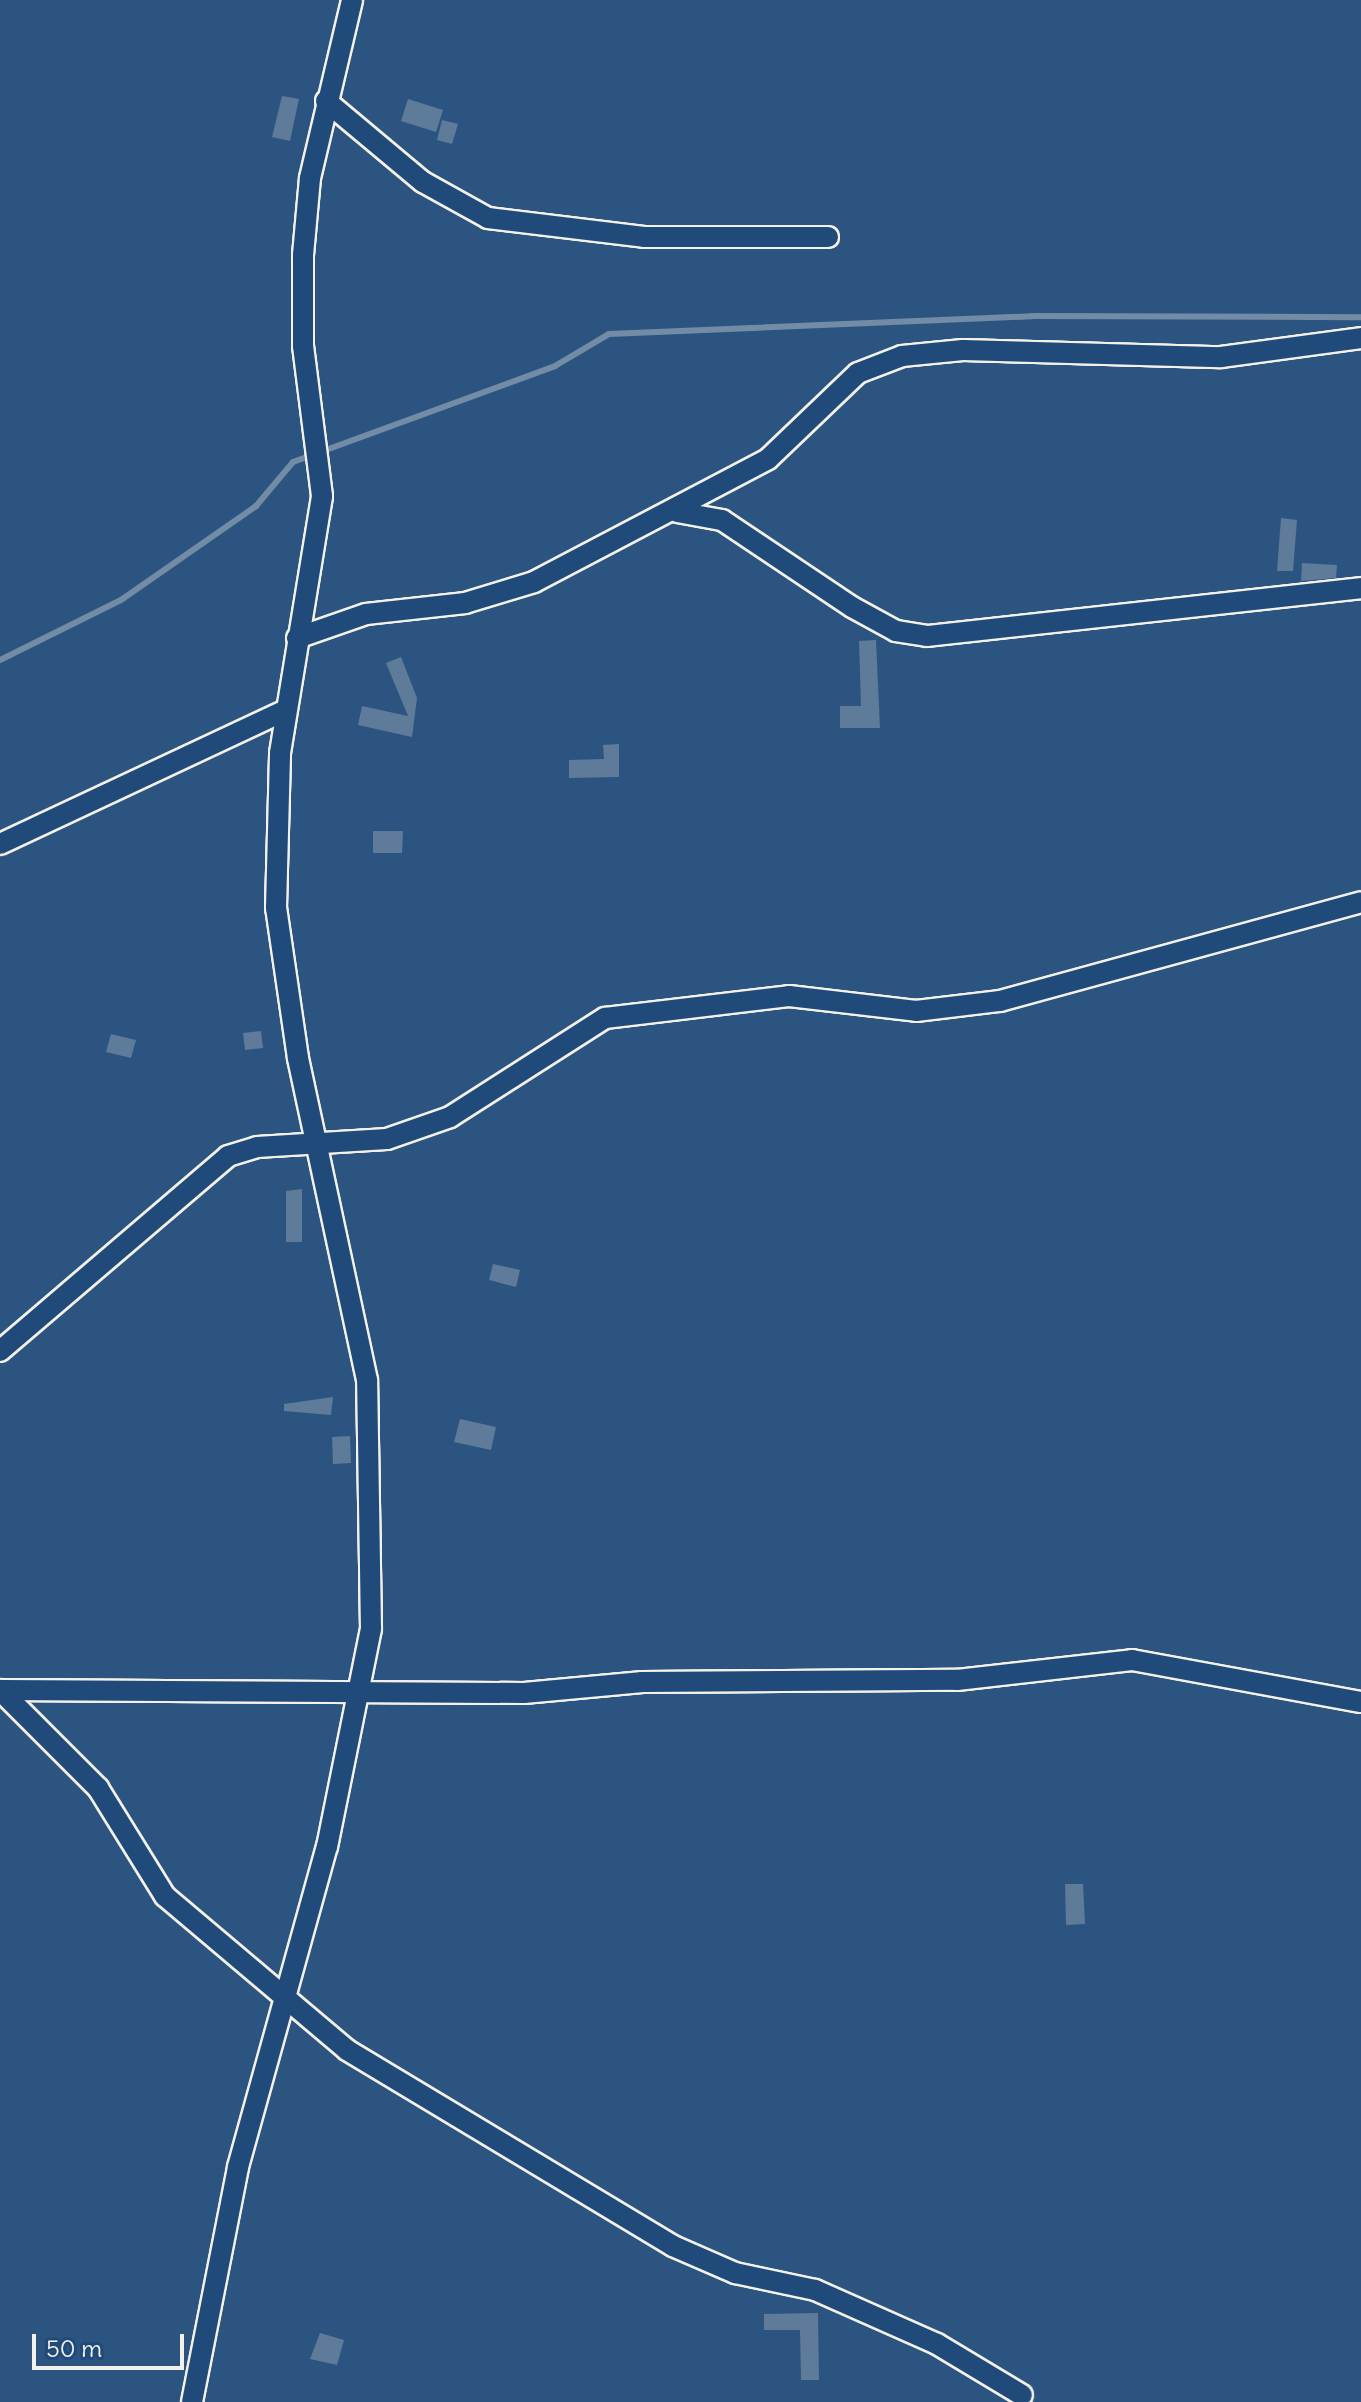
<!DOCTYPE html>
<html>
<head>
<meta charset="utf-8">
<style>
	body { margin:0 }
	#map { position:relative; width:1361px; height:2402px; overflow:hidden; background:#2c5481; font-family:Delius,sans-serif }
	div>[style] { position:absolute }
	.stream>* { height:6px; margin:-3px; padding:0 3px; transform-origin:3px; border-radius:3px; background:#738ca6 }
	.building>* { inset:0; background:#5e7b9a }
	.roads { filter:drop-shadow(2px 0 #f4f1e8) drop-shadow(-2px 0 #f4f1e8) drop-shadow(0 2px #f4f1e8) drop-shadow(0 -2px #f4f1e8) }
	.minor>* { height:20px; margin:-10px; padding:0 10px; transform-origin:10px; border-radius:10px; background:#1f4a7a }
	span { translate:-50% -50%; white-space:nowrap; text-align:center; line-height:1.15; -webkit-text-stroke:6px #1f4a7a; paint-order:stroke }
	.scale { position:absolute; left:32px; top:2334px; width:152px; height:36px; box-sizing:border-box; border:4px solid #f4f1e8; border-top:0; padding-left:10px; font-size:24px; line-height:28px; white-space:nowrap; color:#f4f1e8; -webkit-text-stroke:6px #1f4a7a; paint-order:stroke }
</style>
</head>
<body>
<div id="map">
	<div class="stream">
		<div style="left:0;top:660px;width:135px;rotate:-26.4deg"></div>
		<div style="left:121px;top:600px;width:165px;rotate:-34.8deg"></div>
		<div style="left:256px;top:506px;width:57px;rotate:-49.9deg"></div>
		<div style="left:293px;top:462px;width:279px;rotate:-20.1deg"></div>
		<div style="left:555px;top:366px;width:63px;rotate:-30.7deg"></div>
		<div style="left:609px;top:334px;width:423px;rotate:-2.4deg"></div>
		<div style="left:1032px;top:316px;width:329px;rotate:0.2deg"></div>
	</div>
	<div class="building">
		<div style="clip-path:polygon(282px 96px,299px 99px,290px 141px,272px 137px)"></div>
		<div style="clip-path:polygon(408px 99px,443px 110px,436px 132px,401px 121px)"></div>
		<div style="clip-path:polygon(442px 120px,458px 124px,452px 144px,437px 140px)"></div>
		<div style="clip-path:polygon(1281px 518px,1297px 520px,1293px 571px,1277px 571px)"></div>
		<div style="clip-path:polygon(1302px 563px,1337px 565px,1336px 578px,1301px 581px)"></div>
		<div style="clip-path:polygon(876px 640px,880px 728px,840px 728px,840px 706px,861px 706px,859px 641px)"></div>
		<div style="clip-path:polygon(401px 657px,417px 698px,412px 737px,358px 725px,362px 706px,408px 716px,386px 663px)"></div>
		<div style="clip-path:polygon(619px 744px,619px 777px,569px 778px,569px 760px,604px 759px,603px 745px)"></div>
		<div style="clip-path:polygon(373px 831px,403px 831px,402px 853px,373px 853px)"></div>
		<div style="clip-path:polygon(261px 1031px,263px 1048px,245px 1050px,243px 1033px)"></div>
		<div style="clip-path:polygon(111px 1034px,136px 1040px,131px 1058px,106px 1052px)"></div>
		<div style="clip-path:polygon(302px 1189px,302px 1242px,286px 1242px,286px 1191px)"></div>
		<div style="clip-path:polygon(493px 1264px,520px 1270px,516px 1287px,489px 1280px)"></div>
		<div style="clip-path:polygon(333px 1397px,331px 1415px,284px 1411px,284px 1404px)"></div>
		<div style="clip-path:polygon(460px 1419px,496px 1427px,491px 1450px,454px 1442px)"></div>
		<div style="clip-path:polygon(350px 1436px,351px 1463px,333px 1464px,332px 1437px)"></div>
		<div style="clip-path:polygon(1065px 1884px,1083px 1884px,1085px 1924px,1066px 1925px)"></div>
		<div style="clip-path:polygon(818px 2313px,819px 2380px,801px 2380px,800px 2330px,764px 2330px,764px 2314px)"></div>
		<div style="clip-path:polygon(320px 2333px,344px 2340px,337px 2365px,310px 2359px)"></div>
	</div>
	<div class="roads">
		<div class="minor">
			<div style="left:326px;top:101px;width:126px;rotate:39.9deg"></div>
			<div style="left:423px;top:182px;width:74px;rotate:29deg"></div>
			<div style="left:488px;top:218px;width:157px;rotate:6.9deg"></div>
			<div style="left:644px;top:237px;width:184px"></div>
			<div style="left:677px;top:512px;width:46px;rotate:10.1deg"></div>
			<div style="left:722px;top:520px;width:156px;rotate:33.8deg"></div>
			<div style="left:852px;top:607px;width:50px;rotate:28.6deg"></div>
			<div style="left:896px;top:631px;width:31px;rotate:9deg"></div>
			<div style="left:927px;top:636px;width:437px;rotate:-6.3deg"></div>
			<div style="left:297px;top:638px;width:73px;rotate:-19.2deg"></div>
			<div style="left:366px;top:614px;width:100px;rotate:-6.3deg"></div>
			<div style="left:465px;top:603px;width:72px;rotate:-16.9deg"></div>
			<div style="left:534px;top:582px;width:264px;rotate:-27.7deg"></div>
			<div style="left:768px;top:459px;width:124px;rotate:-43.7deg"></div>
			<div style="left:858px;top:373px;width:47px;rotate:-21.1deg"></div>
			<div style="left:902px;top:356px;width:61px;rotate:-5.6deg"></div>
			<div style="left:963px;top:350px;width:258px;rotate:1.6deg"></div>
			<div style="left:1221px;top:357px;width:141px;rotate:-7.7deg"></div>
			<div style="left:0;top:844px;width:314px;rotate:-25.1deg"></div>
			<div style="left:0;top:1351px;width:300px;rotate:-40.5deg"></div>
			<div style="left:228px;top:1156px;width:30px;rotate:-17deg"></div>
			<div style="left:257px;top:1147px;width:130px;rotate:-3.5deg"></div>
			<div style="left:387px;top:1139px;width:67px;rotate:-19.2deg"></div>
			<div style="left:450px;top:1117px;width:184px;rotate:-32.6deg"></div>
			<div style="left:605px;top:1018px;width:185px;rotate:-6.8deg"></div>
			<div style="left:789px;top:996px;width:128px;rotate:6.7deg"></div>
			<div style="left:916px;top:1011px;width:85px;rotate:-6.8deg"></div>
			<div style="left:1000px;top:1001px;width:374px;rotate:-15.3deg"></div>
			<div style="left:0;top:1690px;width:524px;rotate:0.33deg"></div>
			<div style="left:524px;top:1693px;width:119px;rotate:-5.3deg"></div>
			<div style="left:642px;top:1682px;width:315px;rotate:-0.4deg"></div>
			<div style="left:957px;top:1680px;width:176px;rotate:-6.5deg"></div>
			<div style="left:1132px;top:1660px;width:233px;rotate:10.4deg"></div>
			<div style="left:0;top:1690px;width:139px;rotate:45deg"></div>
			<div style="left:98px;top:1788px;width:127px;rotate:58.2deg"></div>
			<div style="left:165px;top:1896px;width:238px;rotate:40.2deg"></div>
			<div style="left:347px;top:2050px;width:380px;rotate:31deg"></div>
			<div style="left:673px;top:2246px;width:68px;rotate:23.5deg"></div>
			<div style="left:735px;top:2273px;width:82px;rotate:12deg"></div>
			<div style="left:815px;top:2290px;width:133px;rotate:23.9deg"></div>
			<div style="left:937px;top:2344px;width:99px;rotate:31deg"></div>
			<div style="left:192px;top:2402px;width:239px;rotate:-78.9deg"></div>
			<div style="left:238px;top:2167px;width:332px;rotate:-74.5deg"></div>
			<div style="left:327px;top:1847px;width:222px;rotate:-78.6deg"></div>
			<div style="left:371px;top:1629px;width:249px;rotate:-90.9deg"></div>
			<div style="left:367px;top:1380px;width:329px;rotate:-102.1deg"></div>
			<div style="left:298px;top:1058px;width:152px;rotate:-98.3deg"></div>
			<div style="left:276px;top:908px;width:155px;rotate:-88.5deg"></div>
			<div style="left:280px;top:753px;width:260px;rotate:-80.7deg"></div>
			<div style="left:322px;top:496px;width:151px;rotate:-97.2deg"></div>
			<div style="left:303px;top:346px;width:91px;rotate:-90deg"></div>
			<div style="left:303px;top:255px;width:77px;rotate:-84.8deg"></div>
			<div style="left:310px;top:178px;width:183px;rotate:-76.7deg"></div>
		</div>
	</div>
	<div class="scale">50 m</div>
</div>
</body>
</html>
